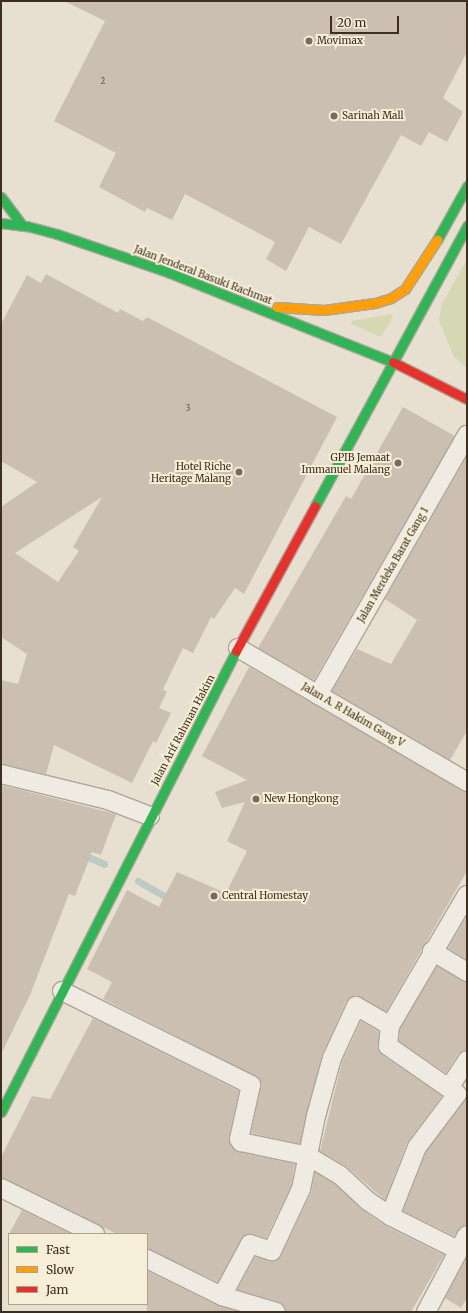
<!DOCTYPE html>
<html>
<head>
<meta charset="utf-8">
<style>
	body { margin:0 }
	#map { position:relative; width:468px; height:1313px; overflow:hidden; background:#e7e0d1; font-family:Merriweather,serif }
	div>[style] { position:absolute }
	.green>* { inset:0; background:#d6d7b3 }
	.stream>* { height:7px; margin:-3.5px; padding:0 3.5px; transform-origin:3.5px; border-radius:3.5px; background:#bcccc2 }
	.building>* { inset:0; background:#cbbfb2 }
	.roads { filter:drop-shadow(1px 0 #ada599) drop-shadow(-1px 0 #ada599) drop-shadow(0 1px #ada599) drop-shadow(0 -1px #ada599) }
	.street>* { height:18px; margin:-9px; padding:0 9px; transform-origin:9px; border-radius:9px; background:#efebe3 }
	.fast>* { height:9px; margin:-4.5px; padding:0 4.5px; transform-origin:4.5px; border-radius:4.5px; background:#30b455 }
	.slow>* { height:9px; margin:-4.5px; padding:0 4.5px; transform-origin:4.5px; border-radius:4.5px; background:#ff9f0a }
	.jam>* { height:9px; margin:-4.5px; padding:0 4.5px; transform-origin:4.5px; border-radius:4.5px; background:#e5322d }
	.dots>* { width:11px; height:11px; translate:-50% -50%; box-sizing:border-box; border:2px solid #f7eed8; border-radius:50% }
	span { translate:-50% -50%; white-space:nowrap; text-align:center; line-height:1.15; -webkit-text-stroke:4px #f7eed8; paint-order:stroke }
	.number-label { font-size:8px; color:#605244 }
	.number-label span { -webkit-text-stroke-width:0 }
	.poi-label { font-size:10px; color:#3d2e20 }
	.left { translate:0 -50%; text-align:left }
	.right { translate:-100% -50%; text-align:right }
	.street-label { font-size:10px; color:#3d2e20 }
	.frame { position:absolute; inset:0; border:2px solid #3d2e20; pointer-events:none }
	.legend { position:absolute; left:8px; top:1233px; width:140px; height:72px; box-sizing:border-box; background:#f7eed8; border:1px solid #ada18e; margin:0; padding:5px 7px; list-style:none; font-size:12px; color:#3d2e20 }
	.legend li { display:flex; align-items:center; gap:8px; height:20px }
	.legend b { width:20px; border:1px solid #ada18e }
	.scale { position:absolute; left:330px; top:16px; width:69px; height:18px; box-sizing:border-box; border:2px solid #3d2e20; border-top:0; padding-left:5px; font-size:12px; line-height:14px; white-space:nowrap; color:#3d2e20; -webkit-text-stroke:3px #f7eed8; paint-order:stroke }
</style>
</head>
<body>
<div id="map">
	<div class="green">
		<div style="clip-path:polygon(467px 259px,467px 368px,454px 357px,439px 320px,442px 304px)"></div>
		<div style="clip-path:polygon(391px 314px,393px 317px,381px 337px,351px 324px,352px 321px)"></div>
	</div>
	<div class="stream">
		<div style="left:81px;top:854px;width:25px;rotate:23deg"></div>
		<div style="left:138px;top:881px;width:40px;rotate:29.7deg"></div>
	</div>
	<div class="building">
		<div style="clip-path:polygon(64px 1px,467px 1px,467px 52px,443px 98px,463px 112px,447px 142px,429px 132px,421px 146px,401px 135px,341px 244px,309px 227px,286px 271px,266px 259px,275px 242px,185px 194px,172px 220px,147px 208px,145px 212px,99px 187px,116px 153px,54px 121px,105px 21px)"></div>
		<div style="clip-path:polygon(evenodd,46px 274px,118px 313px,120px 309px,143px 321px,147px 317px,337px 417px,244px 594px,235px 588px,214px 619px,211px 617px,193px 653px,183px 648px,163px 689px,167px 692px,159px 708px,171px 713px,156px 743px,153px 741px,132px 783px,54px 745px,46px 774px,1px 764px,1px 680px,18px 684px,27px 654px,1px 637px,1px 507px,37px 482px,1px 461px,1px 324px,27px 275px,41px 283px,46px 274px,102px 497px,73px 547px,79px 551px,58px 582px,15px 553px,102px 497px)"></div>
		<div style="clip-path:polygon(403px 407px,455px 436px,314px 680px,258px 648px,346px 496px,351px 499px)"></div>
		<div style="clip-path:polygon(467px 456px,467px 731px,450px 760px,332px 691px,357px 649px,391px 664px,417px 620px,385px 599px)"></div>
		<div style="clip-path:polygon(249px 667px,467px 792px,467px 871px,386px 1012px,356px 996px,346px 1002px,322px 1055px,300px 1144px,251px 1133px,261px 1087px,259px 1078px,103px 999px,112px 982px,87px 969px,127px 890px,159px 907px,177px 872px,226px 893px,247px 851px,227px 841px,245px 802px,222px 808px,215px 792px,247px 780px,202px 756px)"></div>
		<div style="clip-path:polygon(1px 785px,116px 814px,101px 855px,92px 852px,75px 896px,69px 894px,30px 995px,1px 1054px)"></div>
		<div style="clip-path:polygon(467px 916px,467px 960px,448px 948px)"></div>
		<div style="clip-path:polygon(437px 966px,467px 982px,467px 1050px,458px 1054px,446px 1073px,399px 1041px,400px 1029px)"></div>
		<div style="clip-path:polygon(93px 1018px,239px 1091px,229px 1137px,232px 1148px,239px 1152px,295px 1164px,291px 1186px,266px 1238px,253px 1234px,244px 1236px,218px 1282px,147px 1249px,147px 1234px,117px 1234px,1px 1178px,1px 1157px,32px 1096px,50px 1099px)"></div>
		<div style="clip-path:polygon(361px 1021px,379px 1032px,378px 1045px,382px 1055px,442px 1096px,407px 1143px,385px 1200px,347px 1167px,320px 1151px,342px 1062px)"></div>
		<div style="clip-path:polygon(467px 1096px,467px 1225px,461px 1226px,454px 1236px,403px 1211px,426px 1152px)"></div>
		<div style="clip-path:polygon(315px 1172px,334px 1183px,361px 1209px,384px 1225px,444px 1255px,411px 1312px,286px 1312px,284px 1305px,279px 1302px,237px 1290px,255px 1257px,273px 1261px,281px 1256px,311px 1193px)"></div>
		<div style="clip-path:polygon(22px 1210px,71px 1234px,9px 1234px)"></div>
		<div style="clip-path:polygon(467px 1257px,467px 1298px,461px 1308px,445px 1298px)"></div>
		<div style="clip-path:polygon(147px 1271px,217px 1305px,239px 1312px,147px 1312px)"></div>
	</div>
	<div class="roads">
		<div class="street">
			<div style="left:238px;top:648px;width:265px;rotate:30.3deg"></div>
			<div style="left:318px;top:695px;width:300px;rotate:-60.2deg"></div>
			<div style="left:1px;top:774px;width:110px;rotate:13.7deg"></div>
			<div style="left:108px;top:800px;width:45px;rotate:20.9deg"></div>
			<div style="left:432px;top:951px;width:41px;rotate:31deg"></div>
			<div style="left:62px;top:991px;width:211px;rotate:26.4deg"></div>
			<div style="left:251px;top:1085px;width:55px;rotate:102.5deg"></div>
			<div style="left:239px;top:1139px;width:4px;rotate:56deg"></div>
			<div style="left:241px;top:1142px;width:68px;rotate:11.8deg"></div>
			<div style="left:308px;top:1156px;width:37px;rotate:31deg"></div>
			<div style="left:340px;top:1175px;width:38px;rotate:43deg"></div>
			<div style="left:368px;top:1201px;width:27px;rotate:34deg"></div>
			<div style="left:390px;top:1216px;width:76px;rotate:26.6deg"></div>
			<div style="left:390px;top:1026px;width:152px;rotate:-59.6deg"></div>
			<div style="left:449px;top:1088px;width:33px;rotate:-57deg"></div>
			<div style="left:1px;top:1188px;width:105px;rotate:26.1deg"></div>
			<div style="left:147px;top:1259px;width:84px;rotate:26.3deg"></div>
			<div style="left:222px;top:1296px;width:56px;rotate:16.5deg"></div>
			<div style="left:222px;top:1296px;width:59px;rotate:-61.7deg"></div>
			<div style="left:250px;top:1244px;width:23px;rotate:18deg"></div>
			<div style="left:272px;top:1251px;width:68px;rotate:-64.9deg"></div>
			<div style="left:301px;top:1189px;width:75px;rotate:-78.4deg"></div>
			<div style="left:316px;top:1116px;width:60px;rotate:-74.6deg"></div>
			<div style="left:332px;top:1058px;width:57px;rotate:-65.2deg"></div>
			<div style="left:356px;top:1006px;width:39px;rotate:30deg"></div>
			<div style="left:390px;top:1026px;width:20px;rotate:96deg"></div>
			<div style="left:388px;top:1046px;width:84px;rotate:34.8deg"></div>
			<div style="left:457px;top:1094px;width:66px;rotate:127deg"></div>
			<div style="left:417px;top:1147px;width:74px;rotate:111.4deg"></div>
			<div style="left:426px;top:1312px;width:87px;rotate:-62deg"></div>
		</div>
		<div class="fast">
			<div style="left:1px;top:197px;width:35px;rotate:53deg"></div>
			<div style="left:1px;top:223px;width:26px;rotate:7deg"></div>
			<div style="left:27px;top:226px;width:31px;rotate:15deg"></div>
			<div style="left:57px;top:234px;width:120px;rotate:19deg"></div>
			<div style="left:170px;top:273px;width:240px;rotate:21.8deg"></div>
			<div style="left:437px;top:240px;width:62px;rotate:-60.9deg"></div>
			<div style="left:315px;top:506px;width:319px;rotate:-61.5deg"></div>
			<div style="left:1px;top:1112px;width:517px;rotate:-62.99deg"></div>
		</div>
		<div class="slow">
			<div style="left:277px;top:307px;width:47px;rotate:3.7deg"></div>
			<div style="left:324px;top:310px;width:51px;rotate:-7.8deg"></div>
			<div style="left:375px;top:303px;width:17px;rotate:-17deg"></div>
			<div style="left:391px;top:298px;width:17px;rotate:-33deg"></div>
			<div style="left:405px;top:289px;width:59px;rotate:-56.9deg"></div>
		</div>
		<div class="jam">
			<div style="left:393px;top:362px;width:83px;rotate:26.6deg"></div>
			<div style="left:236px;top:651px;width:165px;rotate:-61.4deg"></div>
		</div>
	</div>
	<div class="dots">
		<div style="left:309px;top:41px;background:#786c5e"></div>
		<div style="left:334px;top:116px;background:#786c5e"></div>
		<div style="left:398px;top:463px;background:#786c5e"></div>
		<div style="left:239px;top:472px;background:#786c5e"></div>
		<div style="left:256px;top:799px;background:#786c5e"></div>
		<div style="left:214px;top:896px;background:#786c5e"></div>
	</div>
	<div class="number-label">
		<span style="left:103px;top:82px">2</span>
		<span style="left:188px;top:409px">3</span>
	</div>
	<div class="poi-label">
		<span class="left" style="left:317px;top:41px">Movimax</span>
		<span class="left" style="left:342px;top:116px">Sarinah Mall</span>
		<span class="right" style="left:390px;top:463px">GPIB Jemaat<br>Immanuel Malang</span>
		<span class="right" style="left:231px;top:472px">Hotel Riche<br>Heritage Malang</span>
		<span class="left" style="left:264px;top:799px">New Hongkong</span>
		<span class="left" style="left:222px;top:896px">Central Homestay</span>
	</div>
	<div class="street-label">
		<span style="left:203px;top:275px;rotate:21deg">Jalan Jenderal Basuki Rachmat</span>
		<span style="left:393px;top:565px;rotate:-60deg">Jalan Merdeka Barat Gang 1</span>
		<span style="left:353px;top:715px;rotate:30deg">Jalan A. R Hakim Gang V</span>
		<span style="left:183px;top:730px;rotate:-62deg">Jalan Arif Rahman Hakim</span>
	</div>
	<div class="frame"></div>
	<ul class="legend">
	<li><b style="height:5px;background:#30b455"></b>Fast</li>
	<li><b style="height:5px;background:#ff9f0a"></b>Slow</li>
	<li><b style="height:5px;background:#e5322d"></b>Jam</li>
	</ul>
	<div class="scale">20 m</div>
</div>
</body>
</html>
